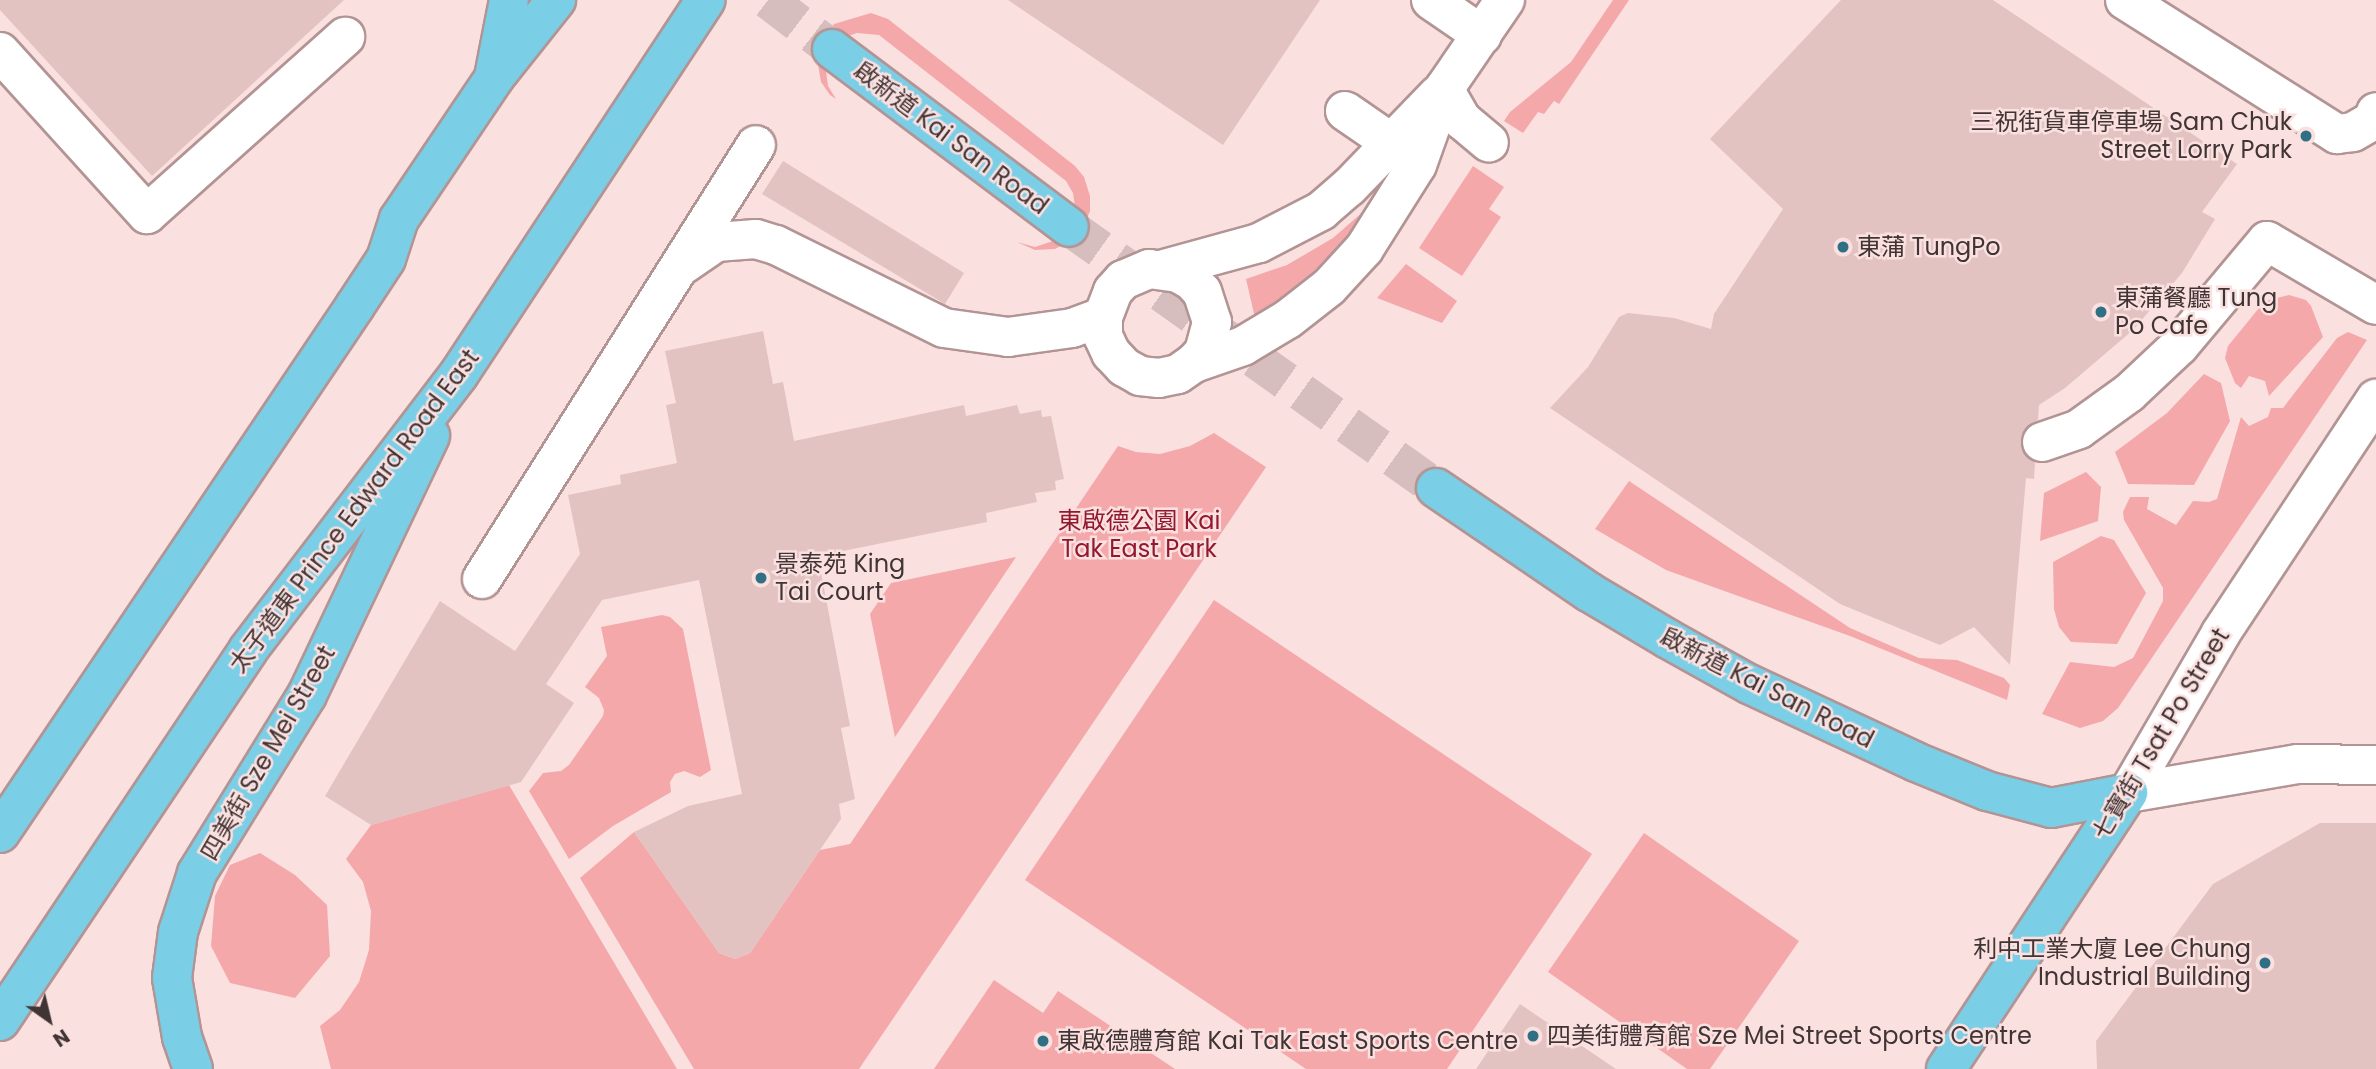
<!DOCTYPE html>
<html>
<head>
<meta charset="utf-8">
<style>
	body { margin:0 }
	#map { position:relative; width:2376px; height:1069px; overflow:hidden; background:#fbe0e0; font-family:Poppins,"Noto Sans TC",sans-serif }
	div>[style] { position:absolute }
	.green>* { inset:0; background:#f4a8aa }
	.building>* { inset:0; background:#e3c2c2 }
	.major-tunnel>* { height:38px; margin-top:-19px; transform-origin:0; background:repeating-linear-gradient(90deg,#d6bebe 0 38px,transparent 0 57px) }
	.roads { filter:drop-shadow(2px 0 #b39494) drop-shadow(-2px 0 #b39494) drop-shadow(0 2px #b39494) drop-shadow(0 -2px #b39494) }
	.minor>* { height:38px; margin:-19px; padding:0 19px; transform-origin:19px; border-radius:19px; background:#fff }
	.major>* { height:38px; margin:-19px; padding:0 19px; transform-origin:19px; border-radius:19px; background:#7acee5 }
	.dots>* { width:19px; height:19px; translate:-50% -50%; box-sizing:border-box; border:4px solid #fbe0e0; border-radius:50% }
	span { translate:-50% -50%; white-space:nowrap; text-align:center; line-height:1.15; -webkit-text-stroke:5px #fbe0e0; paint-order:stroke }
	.poi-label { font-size:24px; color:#413434 }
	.right { translate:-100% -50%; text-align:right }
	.left { translate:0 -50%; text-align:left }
	.street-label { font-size:24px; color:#413434 }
	.park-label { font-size:24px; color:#91182f }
	.north { position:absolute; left:14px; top:985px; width:70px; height:70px; -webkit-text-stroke:5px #fbe0e0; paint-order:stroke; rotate:146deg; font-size:19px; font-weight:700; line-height:28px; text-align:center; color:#413434 }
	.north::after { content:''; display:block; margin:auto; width:24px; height:32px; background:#413434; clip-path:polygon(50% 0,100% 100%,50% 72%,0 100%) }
</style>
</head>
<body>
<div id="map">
	<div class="green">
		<div style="clip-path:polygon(1613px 0,1629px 0,1559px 104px,1554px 101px,1544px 114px,1538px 112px,1523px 133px,1504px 121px,1510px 112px,1571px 62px)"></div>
		<div style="clip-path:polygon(871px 13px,888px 19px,1075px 166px,1084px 177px,1090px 196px,1090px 211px,1085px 223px,1070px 241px,1055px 249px,1035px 250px,1017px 242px,1035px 247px,1059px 239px,1076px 213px,1073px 193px,1066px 181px,879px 35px,857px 33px,845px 37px,825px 63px,828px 86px,836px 99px,830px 95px,821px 82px,817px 59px,825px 36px,834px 24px)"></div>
		<div style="clip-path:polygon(1473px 166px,1504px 187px,1489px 209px,1501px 217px,1462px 276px,1419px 248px)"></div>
		<div style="clip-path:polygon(1395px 169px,1370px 218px,1303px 293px,1255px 318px,1246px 279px,1287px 265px,1333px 238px,1365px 210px)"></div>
		<div style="clip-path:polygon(1406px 264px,1457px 301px,1442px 323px,1377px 298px)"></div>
		<div style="clip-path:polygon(2289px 295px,2306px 300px,2311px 306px,2323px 337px,2269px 396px,2265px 381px,2249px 376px,2241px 388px,2235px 383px,2225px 358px,2228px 346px,2259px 308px,2269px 300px)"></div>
		<div style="clip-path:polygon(2348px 332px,2367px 340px,2118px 708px,2103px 721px,2080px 728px,2042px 714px,2070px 662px,2114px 667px,2133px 658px,2163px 601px,2163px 588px,2124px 520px,2123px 512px,2130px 497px,2149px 497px,2147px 509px,2176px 525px,2193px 501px,2209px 502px,2217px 499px,2241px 417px,2249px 426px,2268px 417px,2271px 408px,2283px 408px,2337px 338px)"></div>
		<div style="clip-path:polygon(2204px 374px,2221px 383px,2230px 421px,2194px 485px,2128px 484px,2115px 452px,2167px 413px)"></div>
		<div style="clip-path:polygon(1214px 433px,1266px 467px,859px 1069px,694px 1069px,580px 878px,634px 832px,719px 953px,735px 959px,750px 953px,820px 850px,850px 844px,1118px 446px,1136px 452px,1160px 454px,1190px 446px)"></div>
		<div style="clip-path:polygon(2086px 472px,2101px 487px,2098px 521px,2040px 541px,2044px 493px)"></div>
		<div style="clip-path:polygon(1629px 481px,1850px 628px,1919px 658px,1957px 660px,2004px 678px,2010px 685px,2007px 700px,1850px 636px,1666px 570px,1595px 529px)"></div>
		<div style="clip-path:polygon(2101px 536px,2114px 540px,2146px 593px,2117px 644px,2071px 642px,2059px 627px,2054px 609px,2053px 562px)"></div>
		<div style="clip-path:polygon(1016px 557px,895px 737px,870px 614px,891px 583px)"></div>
		<div style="clip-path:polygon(1214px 600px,1592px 854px,1447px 1069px,1306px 1069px,1025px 880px)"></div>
		<div style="clip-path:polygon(662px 615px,670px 617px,683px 629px,711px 770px,700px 777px,684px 771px,675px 774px,670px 782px,671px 792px,613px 826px,569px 859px,529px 791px,543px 773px,561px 771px,569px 765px,603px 716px,604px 710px,599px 698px,585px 687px,607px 656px,601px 627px)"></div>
		<div style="clip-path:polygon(509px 785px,677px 1069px,331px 1069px,320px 1026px,340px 1010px,359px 982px,369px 950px,371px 911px,363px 882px,346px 859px,371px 825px)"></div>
		<div style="clip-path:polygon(1644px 833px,1799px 941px,1710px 1069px,1687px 1069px,1548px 972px)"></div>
		<div style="clip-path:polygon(260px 853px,295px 875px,327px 905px,330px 956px,295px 998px,230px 983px,211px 946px,215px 896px,230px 865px)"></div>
		<div style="clip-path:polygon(994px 980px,1043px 1013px,1058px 991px,1175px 1069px,934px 1069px)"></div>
	</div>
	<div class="building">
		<div style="clip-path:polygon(0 0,344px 0,152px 176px,0 10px)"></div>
		<div style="clip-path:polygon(1008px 0,1320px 0,1223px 145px)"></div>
		<div style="clip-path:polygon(1841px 0,1993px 0,2237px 164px,2202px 212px,2215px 219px,2182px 273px,2133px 330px,2065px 388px,2039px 405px,2038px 420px,2026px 427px,2021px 437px,2022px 450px,2035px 462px,2034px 479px,2026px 478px,2010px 665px,1974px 627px,1940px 645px,1840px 604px,1550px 408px,1588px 367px,1619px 317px,1628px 313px,1674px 318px,1711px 329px,1714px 314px,1783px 209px,1710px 139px)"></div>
		<div style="clip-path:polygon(783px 161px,964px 273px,945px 304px,762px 194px)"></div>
		<div style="clip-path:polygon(763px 331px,773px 384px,783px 382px,794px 441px,964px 405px,966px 416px,1017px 405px,1020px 414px,1041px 410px,1042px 417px,1051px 416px,1064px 479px,1055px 481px,1056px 490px,1035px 493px,1037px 502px,986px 513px,987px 522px,818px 556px,850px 726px,841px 728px,855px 799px,839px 804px,841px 819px,750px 953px,735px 959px,719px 953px,634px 832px,688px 806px,742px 794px,699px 580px,602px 600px,546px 684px,574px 703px,521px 782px,371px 825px,325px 796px,440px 601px,515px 651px,580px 554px,568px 495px,621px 484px,620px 475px,677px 463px,666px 405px,676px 403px,665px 351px)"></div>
		<div style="clip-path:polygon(2320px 823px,2376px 823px,2376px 1069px,2097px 1069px,2096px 1041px,2213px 884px)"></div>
		<div style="clip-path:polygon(1520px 1004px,1616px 1069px,1476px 1069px)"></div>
	</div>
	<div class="major-tunnel">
		<div style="left:768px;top:0;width:81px;rotate:37.4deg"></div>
		<div style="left:1069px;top:227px;width:450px;rotate:35.4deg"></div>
	</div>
	<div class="roads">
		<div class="minor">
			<div style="left:1431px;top:0;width:62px;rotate:34.5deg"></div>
			<div style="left:2125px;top:0;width:251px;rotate:32.3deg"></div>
			<div style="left:2337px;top:134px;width:16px;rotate:-7deg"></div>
			<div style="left:2353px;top:132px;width:24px;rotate:-30deg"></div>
			<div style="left:2374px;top:120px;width:8px;rotate:-76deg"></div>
			<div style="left:0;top:52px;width:219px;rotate:47.8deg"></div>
			<div style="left:147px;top:214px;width:266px;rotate:-41.8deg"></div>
			<div style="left:1444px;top:89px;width:36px;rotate:60deg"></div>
			<div style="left:1462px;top:120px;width:35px;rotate:40deg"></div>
			<div style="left:1345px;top:111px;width:55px;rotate:34.6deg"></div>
			<div style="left:681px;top:266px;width:42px;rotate:-34.4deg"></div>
			<div style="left:716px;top:242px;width:40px;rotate:-4.3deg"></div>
			<div style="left:756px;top:239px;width:21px;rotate:17deg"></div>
			<div style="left:776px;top:245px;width:187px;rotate:26.3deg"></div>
			<div style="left:944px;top:328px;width:65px;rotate:8deg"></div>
			<div style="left:1008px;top:337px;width:65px;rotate:-8deg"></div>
			<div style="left:1072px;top:328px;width:33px;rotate:-20deg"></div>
			<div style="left:1164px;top:269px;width:98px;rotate:-15.3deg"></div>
			<div style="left:1259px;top:243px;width:70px;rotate:-27.3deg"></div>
			<div style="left:1321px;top:211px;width:37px;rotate:-41deg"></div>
			<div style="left:1349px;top:187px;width:127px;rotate:-46deg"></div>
			<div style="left:1194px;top:363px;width:15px;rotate:-48deg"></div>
			<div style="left:1204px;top:352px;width:31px;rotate:-75deg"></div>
			<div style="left:1212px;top:322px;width:32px;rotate:-108deg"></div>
			<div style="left:1202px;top:292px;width:15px;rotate:-132deg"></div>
			<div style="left:1192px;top:281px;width:16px;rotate:-150deg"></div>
			<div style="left:1178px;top:273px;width:29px;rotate:-172deg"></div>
			<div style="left:1149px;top:269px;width:28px;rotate:157deg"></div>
			<div style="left:1123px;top:280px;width:15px;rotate:132deg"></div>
			<div style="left:1113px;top:291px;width:28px;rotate:111deg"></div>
			<div style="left:1103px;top:317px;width:19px;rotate:90deg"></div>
			<div style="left:1103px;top:336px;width:19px;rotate:65deg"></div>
			<div style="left:1111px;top:353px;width:19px;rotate:47deg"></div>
			<div style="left:1124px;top:367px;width:18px;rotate:29deg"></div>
			<div style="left:1140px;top:376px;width:19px;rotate:6deg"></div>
			<div style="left:1159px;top:378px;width:19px;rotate:-12deg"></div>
			<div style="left:1178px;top:374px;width:19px;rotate:-35deg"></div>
			<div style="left:1194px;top:363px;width:52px;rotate:-19.1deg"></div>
			<div style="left:1243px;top:346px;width:52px;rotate:-31deg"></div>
			<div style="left:1288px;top:319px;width:52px;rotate:-38deg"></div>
			<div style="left:1329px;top:287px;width:52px;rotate:-47.4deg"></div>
			<div style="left:1364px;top:249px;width:99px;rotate:-57.8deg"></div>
			<div style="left:1417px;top:165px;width:81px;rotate:-70.4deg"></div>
			<div style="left:1444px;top:89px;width:108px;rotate:-55.6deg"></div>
			<div style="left:2042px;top:442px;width:39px;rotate:-19deg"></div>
			<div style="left:2079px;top:429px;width:62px;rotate:-35.8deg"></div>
			<div style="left:2129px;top:393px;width:69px;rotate:-43.2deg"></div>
			<div style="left:2179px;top:346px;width:137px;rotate:-50deg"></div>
			<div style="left:2267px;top:241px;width:126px;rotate:30.4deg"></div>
			<div style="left:482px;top:579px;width:513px;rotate:-57.73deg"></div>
			<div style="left:2128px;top:793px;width:185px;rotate:-59.8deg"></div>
			<div style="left:2221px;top:633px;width:281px;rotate:-56.5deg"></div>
			<div style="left:2128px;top:793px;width:172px;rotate:-9.7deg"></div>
			<div style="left:2298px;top:764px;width:78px;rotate:0.7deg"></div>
		</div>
		<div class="major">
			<div style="left:832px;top:49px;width:296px;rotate:36.9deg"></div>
			<div style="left:495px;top:72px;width:73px;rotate:-79deg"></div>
			<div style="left:1436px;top:488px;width:185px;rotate:34.2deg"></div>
			<div style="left:1589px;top:592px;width:92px;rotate:30.7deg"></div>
			<div style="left:1668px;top:639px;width:93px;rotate:29.1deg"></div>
			<div style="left:1749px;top:684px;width:184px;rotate:25deg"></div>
			<div style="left:1916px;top:762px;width:77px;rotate:22.2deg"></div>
			<div style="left:1987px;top:791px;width:66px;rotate:14.9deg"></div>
			<div style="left:2051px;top:808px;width:78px;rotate:-11deg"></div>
			<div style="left:0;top:833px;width:635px;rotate:-56.03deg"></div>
			<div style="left:355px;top:306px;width:56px;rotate:-56.6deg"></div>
			<div style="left:386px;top:259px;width:42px;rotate:-72deg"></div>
			<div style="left:399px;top:219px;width:170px;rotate:-56deg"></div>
			<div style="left:494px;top:78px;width:100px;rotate:-51.5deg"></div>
			<div style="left:0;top:1021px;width:446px;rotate:-56.2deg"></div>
			<div style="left:248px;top:650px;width:347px;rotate:-52.6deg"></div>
			<div style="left:459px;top:374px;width:448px;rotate:-56.6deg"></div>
			<div style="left:193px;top:1069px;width:34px;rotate:-109deg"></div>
			<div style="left:182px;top:1037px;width:60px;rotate:-99.6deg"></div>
			<div style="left:172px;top:978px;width:46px;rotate:-82.6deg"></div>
			<div style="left:178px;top:932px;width:62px;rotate:-72.1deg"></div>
			<div style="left:197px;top:873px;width:209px;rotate:-58.3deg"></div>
			<div style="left:307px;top:695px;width:287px;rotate:-64.6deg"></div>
			<div style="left:1946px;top:1069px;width:331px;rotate:-56.6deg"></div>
		</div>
	</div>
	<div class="dots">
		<div style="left:2306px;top:136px;background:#307084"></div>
		<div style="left:1843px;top:247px;background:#307084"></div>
		<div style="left:2101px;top:312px;background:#307084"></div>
		<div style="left:761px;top:578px;background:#307084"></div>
		<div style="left:2265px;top:963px;background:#307084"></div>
		<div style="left:1533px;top:1036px;background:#307084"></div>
		<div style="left:1043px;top:1041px;background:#307084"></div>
	</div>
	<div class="poi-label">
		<span class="right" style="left:2292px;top:136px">三祝街貨車停車場 Sam Chuk<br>Street Lorry Park</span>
		<span class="left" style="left:1857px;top:247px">東蒲 TungPo</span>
		<span class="left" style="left:2115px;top:312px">東蒲餐廳 Tung<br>Po Cafe</span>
		<span class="left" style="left:775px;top:578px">景泰苑 King<br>Tai Court</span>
		<span class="right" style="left:2251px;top:963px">利中工業大廈 Lee Chung<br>Industrial Building</span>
		<span class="left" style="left:1547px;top:1036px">四美街體育館 Sze Mei Street Sports Centre</span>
		<span class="left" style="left:1057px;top:1041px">東啟德體育館 Kai Tak East Sports Centre</span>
	</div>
	<div class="street-label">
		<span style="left:951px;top:138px;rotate:37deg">啟新道 Kai San Road</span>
		<span style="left:354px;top:511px;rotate:-53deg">太子道東 Prince Edward Road East</span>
		<span style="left:1767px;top:688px;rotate:27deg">啟新道 Kai San Road</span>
		<span style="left:2161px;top:734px;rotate:-59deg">七寶街 Tsat Po Street</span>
		<span style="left:268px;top:753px;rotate:-60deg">四美街 Sze Mei Street</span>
	</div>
	<div class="park-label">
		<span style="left:1139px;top:535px">東啟德公園 Kai<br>Tak East Park</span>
	</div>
	<div class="north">N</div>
</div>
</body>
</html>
